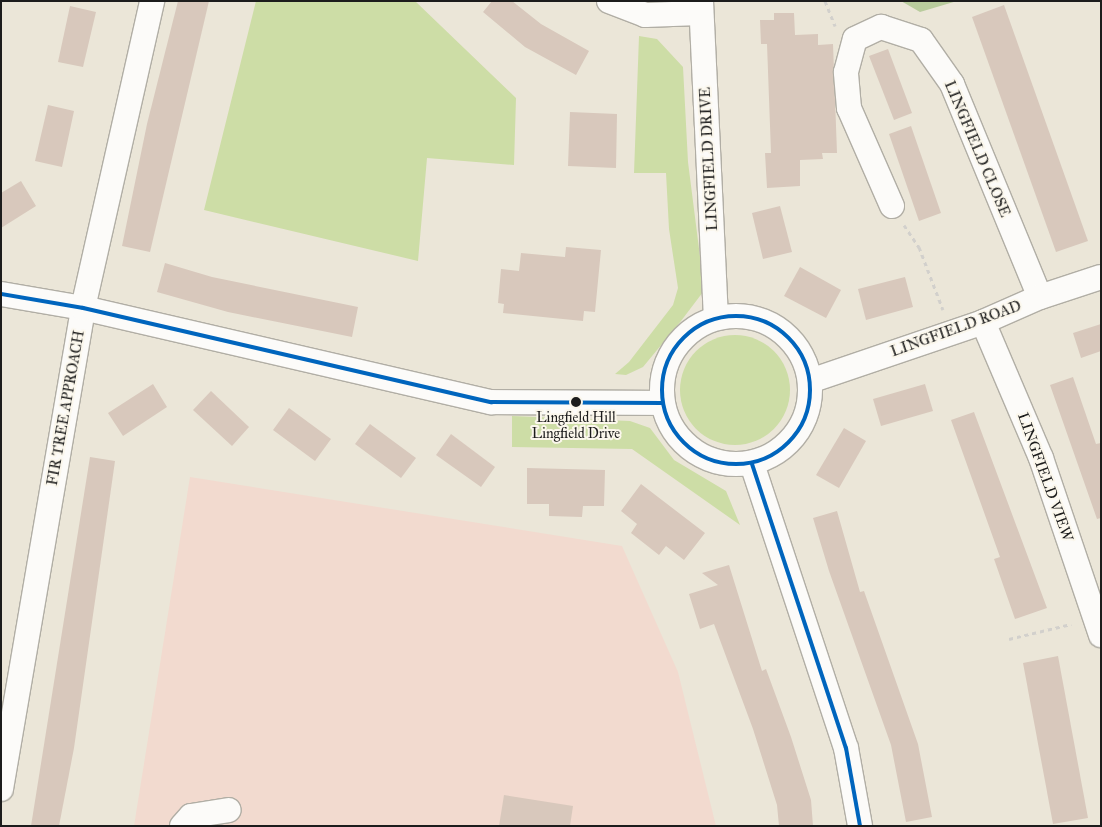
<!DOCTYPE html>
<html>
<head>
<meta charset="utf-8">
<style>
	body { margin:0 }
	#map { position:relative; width:1102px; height:827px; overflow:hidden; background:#ebe6d8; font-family:"IM FELL Great Primer",serif }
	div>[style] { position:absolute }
	.built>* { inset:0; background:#f2dacf }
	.green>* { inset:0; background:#cddda6 }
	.round { border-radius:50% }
	.forest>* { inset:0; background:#b9cc9d }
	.building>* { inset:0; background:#d8c8bc }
	.path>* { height:3px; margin-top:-1.5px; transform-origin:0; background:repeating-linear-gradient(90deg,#d2d0cc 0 4px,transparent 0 8px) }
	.roads { filter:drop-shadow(1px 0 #b1aea5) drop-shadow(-1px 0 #b1aea5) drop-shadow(0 1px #b1aea5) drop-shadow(0 -1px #b1aea5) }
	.minor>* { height:24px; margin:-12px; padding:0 12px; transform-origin:12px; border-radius:12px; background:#fcfbf9 }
	.minor>.ring { margin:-12px; padding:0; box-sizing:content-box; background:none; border:24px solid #fcfbf9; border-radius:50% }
	.bus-1>* { height:4px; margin:-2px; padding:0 2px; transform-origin:2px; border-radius:2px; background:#0065bd }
	.bus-1>.ring { margin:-2px; padding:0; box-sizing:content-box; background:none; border:4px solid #0065bd; border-radius:50% }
	.dots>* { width:14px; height:14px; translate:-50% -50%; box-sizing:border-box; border:2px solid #fbf7ec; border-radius:50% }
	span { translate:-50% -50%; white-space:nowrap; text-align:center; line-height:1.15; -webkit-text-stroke:4px #fbf7ec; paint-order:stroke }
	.bus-label { font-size:14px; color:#1c1c1c }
	.street-label { font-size:15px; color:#1c1c1c }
	.frame { position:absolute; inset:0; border:2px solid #1c1c1c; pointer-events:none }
</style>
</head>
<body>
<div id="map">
	<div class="built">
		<div style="clip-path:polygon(190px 477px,622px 546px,678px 672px,716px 826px,134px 826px)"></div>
	</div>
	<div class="green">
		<div style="clip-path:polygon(256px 1px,415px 1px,516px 98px,514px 165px,427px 158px,418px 261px,204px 210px)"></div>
		<div style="clip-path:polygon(639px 36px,657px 39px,683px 67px,688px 162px,703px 280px,703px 292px,681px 321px,643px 367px,626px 375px,615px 374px,629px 362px,673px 305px,678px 288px,669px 229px,666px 173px,634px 173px)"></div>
		<div class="round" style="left:680px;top:335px;width:110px;height:110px"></div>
		<div style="clip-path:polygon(512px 416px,630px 421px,650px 428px,674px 460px,726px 491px,740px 525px,632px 449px,512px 447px)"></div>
	</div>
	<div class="forest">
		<div style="clip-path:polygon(901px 1px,957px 1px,920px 12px)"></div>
	</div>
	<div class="building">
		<div style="clip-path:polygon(178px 1px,209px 1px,150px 252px,122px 246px,147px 124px)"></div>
		<div style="clip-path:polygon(492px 1px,512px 1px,541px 24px,589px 51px,576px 75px,525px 47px,483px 12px)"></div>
		<div style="clip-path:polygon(1004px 5px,1088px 241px,1056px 252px,972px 17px)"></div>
		<div style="clip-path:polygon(70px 6px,96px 12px,83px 67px,58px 62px)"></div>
		<div style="clip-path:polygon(774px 13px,794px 13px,795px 35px,818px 34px,818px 45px,833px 44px,837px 153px,822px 153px,823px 159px,800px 160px,800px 186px,767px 188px,765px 153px,771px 153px,767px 44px,761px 44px,760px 20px,774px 20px)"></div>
		<div style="clip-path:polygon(888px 49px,912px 113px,894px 120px,869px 56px)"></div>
		<div style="clip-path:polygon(48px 105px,74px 111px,62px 167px,35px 161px)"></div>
		<div style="clip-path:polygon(570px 112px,617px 114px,616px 168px,568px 166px)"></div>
		<div style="clip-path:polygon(911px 126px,941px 213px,919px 221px,889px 134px)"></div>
		<div style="clip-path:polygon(21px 181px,36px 206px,1px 228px,1px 193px)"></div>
		<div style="clip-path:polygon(780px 206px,792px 252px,763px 259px,752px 213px)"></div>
		<div style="clip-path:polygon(566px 247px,601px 250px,595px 312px,584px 311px,583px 321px,503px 313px,504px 304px,498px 303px,501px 269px,519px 271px,521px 253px,565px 257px)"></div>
		<div style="clip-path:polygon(165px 263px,212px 277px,358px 307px,352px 337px,228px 312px,157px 292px)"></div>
		<div style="clip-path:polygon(800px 267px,841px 290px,826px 318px,784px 296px)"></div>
		<div style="clip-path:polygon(905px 277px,913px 307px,866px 320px,858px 289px)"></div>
		<div style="clip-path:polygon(1101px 324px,1101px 351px,1081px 358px,1073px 333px)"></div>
		<div style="clip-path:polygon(1073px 377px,1096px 444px,1101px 443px,1101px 518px,1097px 519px,1050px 385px)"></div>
		<div style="clip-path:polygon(153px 384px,167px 407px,123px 436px,108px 413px)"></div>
		<div style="clip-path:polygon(925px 384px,933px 411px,881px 426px,873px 399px)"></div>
		<div style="clip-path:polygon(211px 391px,249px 427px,232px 446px,193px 410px)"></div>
		<div style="clip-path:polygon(289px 408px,331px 439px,315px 461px,273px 430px)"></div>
		<div style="clip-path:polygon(974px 412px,1047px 608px,1015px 619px,994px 559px,1000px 557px,951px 420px)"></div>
		<div style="clip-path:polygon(370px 424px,416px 458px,401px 478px,355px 444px)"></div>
		<div style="clip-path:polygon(844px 428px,866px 441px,839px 488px,816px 475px)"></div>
		<div style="clip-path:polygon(451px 434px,495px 467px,481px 487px,436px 455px)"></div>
		<div style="clip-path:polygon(90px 457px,115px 461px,74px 748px,59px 826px,31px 826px)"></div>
		<div style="clip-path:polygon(527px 468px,605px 470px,604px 506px,583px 506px,582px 517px,549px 516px,549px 504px,527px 504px)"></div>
		<div style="clip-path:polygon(641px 484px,705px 533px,684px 560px,666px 546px,659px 555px,631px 533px,637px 524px,621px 511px)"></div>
		<div style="clip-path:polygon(837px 511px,860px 592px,864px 591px,918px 744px,932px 817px,906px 822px,891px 745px,829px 571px,813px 518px)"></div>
		<div style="clip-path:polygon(729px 565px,762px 671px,766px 669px,791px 737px,811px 800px,813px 826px,779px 826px,777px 805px,753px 729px,714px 624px,700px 629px,689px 594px,718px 585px,702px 573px)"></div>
		<div style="clip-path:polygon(1058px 656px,1088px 818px,1053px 824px,1023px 663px)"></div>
		<div style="clip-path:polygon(504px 795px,573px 806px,570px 826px,499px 826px)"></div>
	</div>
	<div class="path">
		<div style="left:825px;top:1px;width:27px;rotate:68deg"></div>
		<div style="left:904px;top:225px;width:27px;rotate:56deg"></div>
		<div style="left:919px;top:247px;width:67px;rotate:69.1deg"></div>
		<div style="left:1009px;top:639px;width:64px;rotate:-13.6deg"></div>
	</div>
	<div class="roads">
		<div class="minor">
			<div style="left:609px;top:1px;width:39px;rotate:21deg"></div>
			<div style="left:645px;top:15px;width:55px;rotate:-2.1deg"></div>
			<div style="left:701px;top:1px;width:316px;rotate:87.3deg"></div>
			<div style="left:892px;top:206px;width:107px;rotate:-113.7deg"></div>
			<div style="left:849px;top:108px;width:36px;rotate:-95deg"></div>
			<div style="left:846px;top:72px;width:34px;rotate:-75deg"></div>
			<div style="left:855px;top:39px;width:29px;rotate:-25deg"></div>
			<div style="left:881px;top:27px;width:42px;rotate:18deg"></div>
			<div style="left:921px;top:40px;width:54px;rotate:54.8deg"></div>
			<div style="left:952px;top:84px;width:230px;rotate:67.6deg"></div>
			<div style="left:1px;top:294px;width:83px;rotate:9.7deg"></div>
			<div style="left:83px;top:308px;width:419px;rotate:13deg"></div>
			<div style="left:491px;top:402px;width:171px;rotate:0.3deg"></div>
			<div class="ring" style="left:662px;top:316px;width:124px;height:124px"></div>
			<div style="left:983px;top:322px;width:148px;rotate:66.9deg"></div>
			<div style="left:1041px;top:458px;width:187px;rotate:71.3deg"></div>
			<div style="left:810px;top:381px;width:183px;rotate:-18.8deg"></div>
			<div style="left:983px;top:322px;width:62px;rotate:-23.7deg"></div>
			<div style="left:1040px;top:297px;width:64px;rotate:-18.2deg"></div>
			<div style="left:752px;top:464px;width:299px;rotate:71.7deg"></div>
			<div style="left:846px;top:748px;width:79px;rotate:79.8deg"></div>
			<div style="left:1px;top:789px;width:488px;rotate:-80.3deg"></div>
			<div style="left:83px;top:308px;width:315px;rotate:-77.3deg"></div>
			<div style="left:182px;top:826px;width:13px;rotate:-48deg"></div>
			<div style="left:191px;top:816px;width:38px;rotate:-9deg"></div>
		</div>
	</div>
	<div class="bus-1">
		<div style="left:1px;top:294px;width:83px;rotate:9.7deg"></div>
		<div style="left:83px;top:308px;width:419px;rotate:13deg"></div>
		<div style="left:491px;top:402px;width:171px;rotate:0.3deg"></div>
		<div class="ring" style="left:662px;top:316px;width:144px;height:144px"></div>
		<div style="left:752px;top:464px;width:299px;rotate:71.7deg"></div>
		<div style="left:846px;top:748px;width:79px;rotate:79.8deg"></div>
	</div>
	<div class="dots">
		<div style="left:576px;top:402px;background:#1c1c1c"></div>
	</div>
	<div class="bus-label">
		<span style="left:576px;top:426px">Lingfield Hill<br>Lingfield Drive</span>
	</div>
	<div class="street-label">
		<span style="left:977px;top:149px;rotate:67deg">LINGFIELD CLOSE</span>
		<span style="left:709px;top:159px;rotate:-93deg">LINGFIELD DRIVE</span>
		<span style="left:956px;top:329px;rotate:-20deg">LINGFIELD ROAD</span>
		<span style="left:66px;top:408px;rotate:-80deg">FIR TREE APPROACH</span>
		<span style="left:1045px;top:477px;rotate:70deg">LINGFIELD VIEW</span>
	</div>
	<div class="frame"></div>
</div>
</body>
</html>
